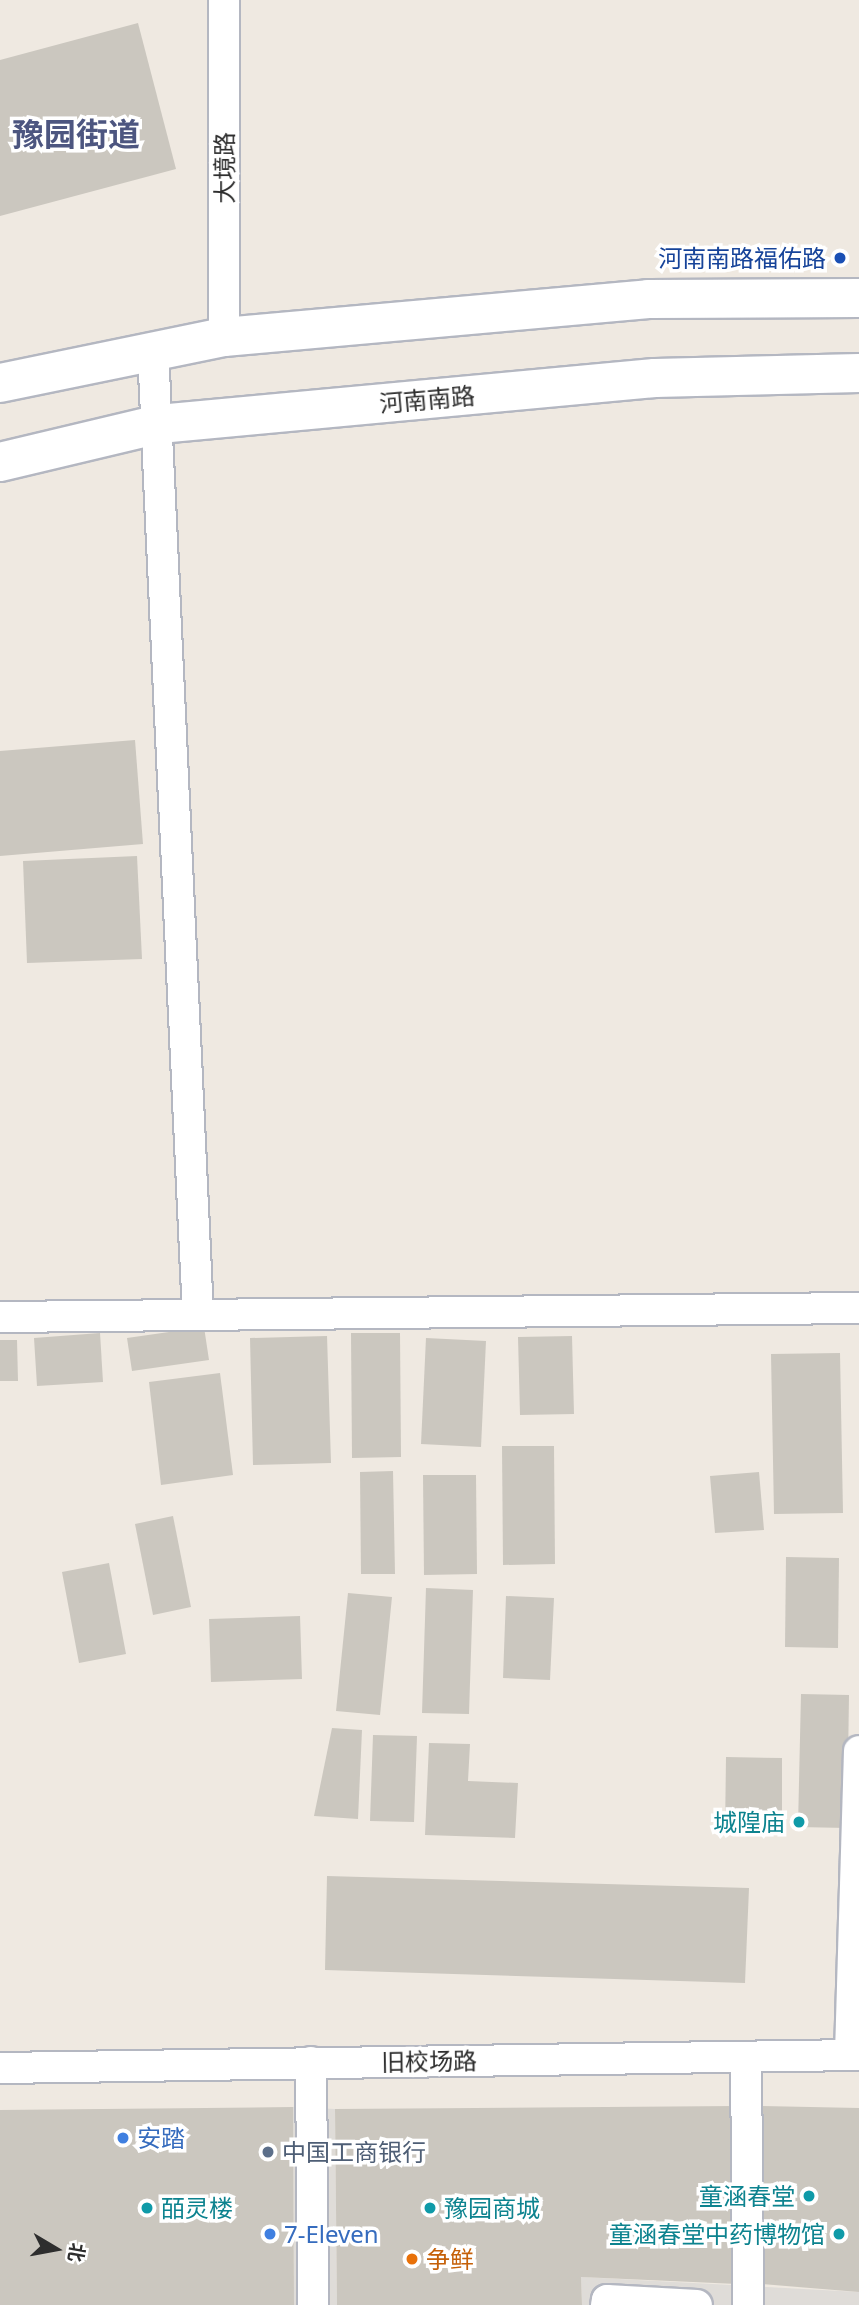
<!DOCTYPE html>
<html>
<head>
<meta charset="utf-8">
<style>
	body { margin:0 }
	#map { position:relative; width:859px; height:2305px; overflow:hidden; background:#efe9e1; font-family:"Noto Sans","Noto Sans SC",sans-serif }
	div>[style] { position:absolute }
	.plaza>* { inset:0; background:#dfdcd8 }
	.building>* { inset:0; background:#cbc7bf }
	.roads { filter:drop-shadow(2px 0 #b4b7c1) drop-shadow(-2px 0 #b4b7c1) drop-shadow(0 2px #b4b7c1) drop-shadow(0 -2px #b4b7c1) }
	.street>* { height:30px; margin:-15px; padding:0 15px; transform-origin:15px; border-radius:15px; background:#fff }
	.secondary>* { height:38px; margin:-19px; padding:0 19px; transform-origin:19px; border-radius:19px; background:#fff }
	.dots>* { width:19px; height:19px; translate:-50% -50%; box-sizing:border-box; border:4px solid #fff; border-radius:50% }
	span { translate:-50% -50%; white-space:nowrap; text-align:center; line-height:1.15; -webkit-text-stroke:7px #fff; paint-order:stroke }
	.street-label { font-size:24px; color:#2e2e2e }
	.transit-label { font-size:24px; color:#164399 }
	.right { translate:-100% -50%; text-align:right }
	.culture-label { font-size:24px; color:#0d838f }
	.left { translate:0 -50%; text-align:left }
	.shop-label { font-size:24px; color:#366cbe }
	.service-label { font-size:24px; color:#4e5e75 }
	.food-label { font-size:24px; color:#c56008 }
	.district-label { font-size:32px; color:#4d5680; font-weight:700 }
	.north { position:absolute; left:21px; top:2214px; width:70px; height:70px; -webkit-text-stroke:5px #fff; paint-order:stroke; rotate:100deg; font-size:19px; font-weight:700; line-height:28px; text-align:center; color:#2e2e2e }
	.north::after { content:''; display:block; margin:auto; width:24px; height:32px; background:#2e2e2e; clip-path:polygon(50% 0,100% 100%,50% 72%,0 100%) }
</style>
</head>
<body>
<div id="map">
	<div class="plaza">
		<div style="clip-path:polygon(293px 2107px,335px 2109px,337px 2305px,294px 2305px)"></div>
		<div style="clip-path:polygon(581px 2277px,859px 2292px,859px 2305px,582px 2305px)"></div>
	</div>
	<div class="building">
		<div style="clip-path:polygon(138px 23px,176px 169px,0 216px,0 60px)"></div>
		<div style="clip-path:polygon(135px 740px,143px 844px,0 856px,0 751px)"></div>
		<div style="clip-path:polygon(137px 856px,142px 959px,27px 963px,23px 861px)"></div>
		<div style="clip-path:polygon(204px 1327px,209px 1360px,132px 1371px,127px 1338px)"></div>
		<div style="clip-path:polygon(100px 1333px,103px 1382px,37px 1386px,34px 1338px)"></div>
		<div style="clip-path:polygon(351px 1333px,400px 1333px,401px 1457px,352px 1458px)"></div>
		<div style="clip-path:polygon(327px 1336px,331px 1463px,253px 1465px,250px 1338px)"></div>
		<div style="clip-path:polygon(572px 1336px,574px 1414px,520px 1415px,518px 1337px)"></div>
		<div style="clip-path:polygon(426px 1338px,486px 1341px,481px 1447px,421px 1444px)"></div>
		<div style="clip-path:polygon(0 1340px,17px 1340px,18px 1381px,0 1381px)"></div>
		<div style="clip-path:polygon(840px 1353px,843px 1513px,774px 1514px,771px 1354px)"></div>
		<div style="clip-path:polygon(220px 1373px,233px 1475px,161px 1485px,149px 1382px)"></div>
		<div style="clip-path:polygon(502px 1446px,554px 1446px,555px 1564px,503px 1565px)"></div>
		<div style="clip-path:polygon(393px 1471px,395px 1574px,361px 1574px,360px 1472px)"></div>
		<div style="clip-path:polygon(759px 1472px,764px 1530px,715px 1533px,710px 1476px)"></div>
		<div style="clip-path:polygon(423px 1475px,476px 1475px,477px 1574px,424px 1575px)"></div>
		<div style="clip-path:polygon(173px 1516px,191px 1607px,153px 1615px,135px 1524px)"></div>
		<div style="clip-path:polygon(786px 1557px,839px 1558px,838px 1648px,785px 1647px)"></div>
		<div style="clip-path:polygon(109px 1563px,126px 1654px,79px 1663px,62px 1572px)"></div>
		<div style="clip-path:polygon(426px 1588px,473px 1590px,469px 1714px,422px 1713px)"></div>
		<div style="clip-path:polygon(348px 1593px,392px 1597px,380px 1715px,336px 1711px)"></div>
		<div style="clip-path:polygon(506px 1596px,554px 1598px,550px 1680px,503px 1678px)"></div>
		<div style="clip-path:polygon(300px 1616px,302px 1679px,211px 1682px,209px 1619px)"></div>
		<div style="clip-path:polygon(801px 1694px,849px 1695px,847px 1828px,798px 1827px)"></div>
		<div style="clip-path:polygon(332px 1728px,362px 1730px,358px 1819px,314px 1816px)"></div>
		<div style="clip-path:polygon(373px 1735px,417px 1736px,414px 1822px,370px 1821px)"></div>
		<div style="clip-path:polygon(429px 1743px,470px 1744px,468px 1781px,518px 1783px,515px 1838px,425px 1835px)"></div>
		<div style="clip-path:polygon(726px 1757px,782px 1758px,782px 1832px,725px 1832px)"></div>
		<div style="clip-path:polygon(327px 1876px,749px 1888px,745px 1983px,325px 1970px)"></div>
		<div style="clip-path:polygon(736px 2106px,737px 2284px,581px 2277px,582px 2305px,337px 2305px,335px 2109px)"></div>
		<div style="clip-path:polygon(759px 2106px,859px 2108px,859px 2292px,761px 2284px)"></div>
		<div style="clip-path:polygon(293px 2107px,294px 2305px,0 2305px,0 2110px)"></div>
	</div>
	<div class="roads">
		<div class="street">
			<div style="left:224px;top:337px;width:337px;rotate:-90deg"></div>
			<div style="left:153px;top:350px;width:965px;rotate:87.33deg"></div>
			<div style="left:0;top:1317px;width:859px;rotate:-0.6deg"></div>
			<div style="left:850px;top:2054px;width:303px;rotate:-88.3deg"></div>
			<div style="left:746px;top:2057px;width:248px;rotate:89.5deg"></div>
			<div style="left:311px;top:2062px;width:243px;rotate:89.5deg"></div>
			<div style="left:0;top:2068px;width:859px;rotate:-0.87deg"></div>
			<div style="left:606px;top:2305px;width:5px;rotate:-79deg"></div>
			<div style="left:607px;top:2300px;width:90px;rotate:3.2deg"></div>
		</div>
		<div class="secondary">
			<div style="left:0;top:383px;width:229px;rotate:-11.6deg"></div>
			<div style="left:224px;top:337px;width:426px;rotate:-5.1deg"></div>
			<div style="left:648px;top:299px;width:211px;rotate:-0.3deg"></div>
			<div style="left:0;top:462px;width:163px;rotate:-13.4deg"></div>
			<div style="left:159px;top:424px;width:498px;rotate:-5.3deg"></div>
			<div style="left:655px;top:378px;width:204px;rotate:-1.4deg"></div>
		</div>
	</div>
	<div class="dots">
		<div style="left:840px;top:258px;background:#1a4fb4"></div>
		<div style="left:799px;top:1822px;background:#0f9aa8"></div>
		<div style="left:123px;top:2138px;background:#3f7fe0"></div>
		<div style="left:268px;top:2152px;background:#5c6f8a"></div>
		<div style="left:809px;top:2196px;background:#0f9aa8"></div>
		<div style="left:147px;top:2208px;background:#0f9aa8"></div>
		<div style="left:430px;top:2208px;background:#0f9aa8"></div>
		<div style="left:270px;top:2234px;background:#3f7fe0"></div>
		<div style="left:839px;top:2234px;background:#0f9aa8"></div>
		<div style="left:412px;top:2259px;background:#e8710a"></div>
	</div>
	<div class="street-label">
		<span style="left:224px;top:168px;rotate:-90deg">大境路</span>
		<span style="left:427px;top:399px;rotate:-5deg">河南南路</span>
		<span style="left:429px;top:2061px;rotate:-1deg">旧校场路</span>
	</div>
	<div class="transit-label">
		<span class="right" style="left:826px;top:258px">河南南路福佑路</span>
	</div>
	<div class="culture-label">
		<span class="right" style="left:785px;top:1822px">城隍庙</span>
		<span class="right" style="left:795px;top:2196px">童涵春堂</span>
		<span class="left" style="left:161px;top:2208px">皕灵楼</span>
		<span class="left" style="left:444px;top:2208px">豫园商城</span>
		<span class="right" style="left:825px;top:2234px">童涵春堂中药博物馆</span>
	</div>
	<div class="shop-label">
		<span class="left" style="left:137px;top:2138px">安踏</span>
		<span class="left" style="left:284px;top:2234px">7-Eleven</span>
	</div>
	<div class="service-label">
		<span class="left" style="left:282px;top:2152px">中国工商银行</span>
	</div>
	<div class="food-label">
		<span class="left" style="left:426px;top:2259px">争鲜</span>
	</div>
	<div class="district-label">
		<span style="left:76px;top:134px">豫园街道</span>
	</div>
	<div class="north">北</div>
</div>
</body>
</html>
